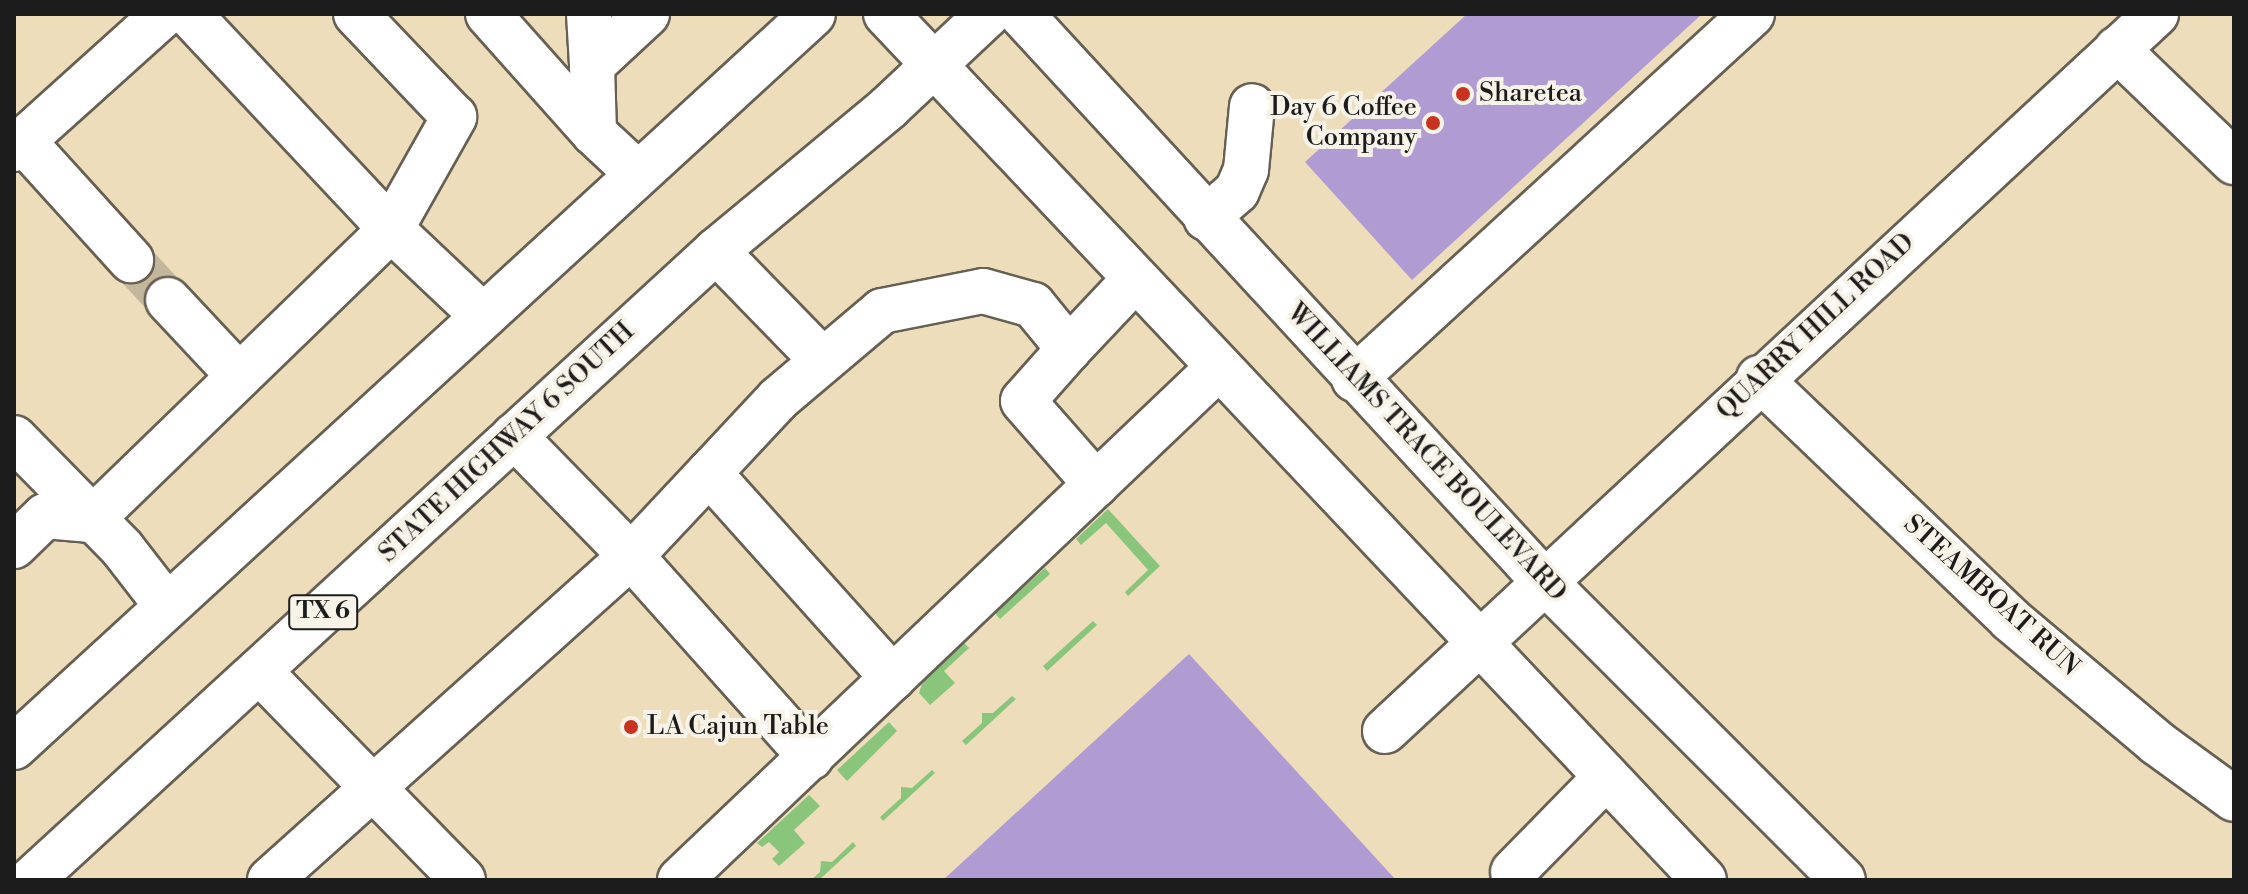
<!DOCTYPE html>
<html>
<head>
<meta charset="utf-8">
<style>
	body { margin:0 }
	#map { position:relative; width:2248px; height:894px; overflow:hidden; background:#edb; font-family:"Libre Bodoni",serif }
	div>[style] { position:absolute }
	.green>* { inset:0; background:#89c67b }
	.building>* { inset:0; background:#b19bd3 }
	.minor-tunnel>* { height:44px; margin-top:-22px; transform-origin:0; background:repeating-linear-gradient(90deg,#c4b69b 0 44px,transparent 0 66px) }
	.roads { filter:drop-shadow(2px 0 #666054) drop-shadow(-2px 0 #666054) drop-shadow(0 2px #666054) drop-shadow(0 -2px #666054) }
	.minor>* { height:44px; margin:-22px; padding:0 22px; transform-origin:22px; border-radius:22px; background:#fff }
	.major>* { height:44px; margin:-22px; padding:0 22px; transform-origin:22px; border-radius:22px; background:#fff }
	.dots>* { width:22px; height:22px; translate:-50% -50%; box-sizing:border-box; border:4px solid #f7f3e8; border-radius:50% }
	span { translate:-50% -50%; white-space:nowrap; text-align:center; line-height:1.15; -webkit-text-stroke:8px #f7f3e8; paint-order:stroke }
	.shield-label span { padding:2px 6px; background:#f7f3e8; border:2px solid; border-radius:6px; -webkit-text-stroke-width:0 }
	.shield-label { font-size:24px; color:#1c1c1c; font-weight:700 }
	.poi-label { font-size:26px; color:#1c1c1c }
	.left { translate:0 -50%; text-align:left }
	.right { translate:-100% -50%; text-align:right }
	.street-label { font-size:26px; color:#1c1c1c }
	.frame { position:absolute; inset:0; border:16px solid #1c1c1c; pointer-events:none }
</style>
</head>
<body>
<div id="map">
	<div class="green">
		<div style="clip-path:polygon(1108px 509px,1160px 566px,1128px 596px,1125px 592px,1148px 570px,1106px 523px,1081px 545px,1076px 539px)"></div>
		<div style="clip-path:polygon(1045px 568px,1050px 574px,1000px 619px,995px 613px)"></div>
		<div style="clip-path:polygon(1093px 621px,1097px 625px,1047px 671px,1043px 666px)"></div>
		<div style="clip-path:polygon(963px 642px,969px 648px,944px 671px,955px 683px,930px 705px,919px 693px,922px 684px)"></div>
		<div style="clip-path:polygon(1012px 696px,1016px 699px,966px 745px,962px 741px,982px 723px,982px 713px,993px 713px)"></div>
		<div style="clip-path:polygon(889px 722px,897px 731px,847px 781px,837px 770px)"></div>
		<div style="clip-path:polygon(932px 770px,935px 773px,883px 821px,880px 817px,901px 798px,901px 787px,912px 788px)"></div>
		<div style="clip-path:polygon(809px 795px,820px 806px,794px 830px,805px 843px,779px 866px,772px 859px,779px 852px,769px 842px,762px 847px,757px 843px)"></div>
		<div style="clip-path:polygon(853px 842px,856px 846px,819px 880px,811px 880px,820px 872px,821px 861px,832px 862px)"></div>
	</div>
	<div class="building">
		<div style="clip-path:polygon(1467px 14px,1702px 14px,1412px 280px,1305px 162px)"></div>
		<div style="clip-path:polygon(1189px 654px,1396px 880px,943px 880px)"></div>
	</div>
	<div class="minor-tunnel">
		<div style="left:131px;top:260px;width:54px;rotate:47.2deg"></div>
	</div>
	<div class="roads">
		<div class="minor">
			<div style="left:189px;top:14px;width:295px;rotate:46.8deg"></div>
			<div style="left:391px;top:229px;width:127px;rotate:43.4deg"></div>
			<div style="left:488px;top:14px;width:159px;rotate:48.3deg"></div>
			<div style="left:594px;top:133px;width:60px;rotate:43deg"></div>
			<div style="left:589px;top:14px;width:51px;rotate:86.6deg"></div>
			<div style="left:2117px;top:49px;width:163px;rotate:44deg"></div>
			<div style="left:594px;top:133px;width:68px;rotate:-91.7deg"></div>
			<div style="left:592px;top:65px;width:75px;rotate:-42.8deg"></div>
			<div style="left:23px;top:141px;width:161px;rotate:47.8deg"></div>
			<div style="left:14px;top:149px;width:202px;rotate:-42deg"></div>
			<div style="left:1206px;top:218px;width:41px;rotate:-41.1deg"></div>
			<div style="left:1237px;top:191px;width:23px;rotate:-67deg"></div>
			<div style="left:1246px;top:170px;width:64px;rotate:-84.6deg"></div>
			<div style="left:716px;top:251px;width:153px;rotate:45.8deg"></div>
			<div style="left:168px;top:300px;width:104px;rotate:46.9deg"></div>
			<div style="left:1069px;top:349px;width:69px;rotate:131.5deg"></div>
			<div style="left:1023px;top:401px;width:111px;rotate:48.7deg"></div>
			<div style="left:1759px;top:378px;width:348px;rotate:43.8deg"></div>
			<div style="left:2010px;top:619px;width:192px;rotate:40.1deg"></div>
			<div style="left:2157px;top:743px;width:95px;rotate:36deg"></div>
			<div style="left:1354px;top:379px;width:540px;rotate:-42.52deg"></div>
			<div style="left:514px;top:436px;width:168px;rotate:45.7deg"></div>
			<div style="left:631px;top:556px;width:270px;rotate:48.2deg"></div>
			<div style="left:14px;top:438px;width:154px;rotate:45.5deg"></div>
			<div style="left:122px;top:548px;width:73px;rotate:52.2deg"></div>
			<div style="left:14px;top:546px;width:43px;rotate:-44.1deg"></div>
			<div style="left:45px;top:516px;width:46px;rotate:5deg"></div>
			<div style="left:91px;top:520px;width:418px;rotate:-44.1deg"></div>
			<div style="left:391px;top:229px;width:129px;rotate:-60.6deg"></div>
			<div style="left:454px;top:117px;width:142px;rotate:-133.6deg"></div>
			<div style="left:259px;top:671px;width:292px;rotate:45.7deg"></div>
			<div style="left:893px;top:678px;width:275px;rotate:-131.9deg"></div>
			<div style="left:709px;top:473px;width:101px;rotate:-47deg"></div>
			<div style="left:778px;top:399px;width:136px;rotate:-40.2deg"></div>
			<div style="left:882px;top:311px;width:103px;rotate:-11.2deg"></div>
			<div style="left:983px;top:291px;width:52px;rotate:15.6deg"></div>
			<div style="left:1033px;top:305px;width:57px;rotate:50.7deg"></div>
			<div style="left:1069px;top:349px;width:95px;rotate:-46.7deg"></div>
			<div style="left:1385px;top:731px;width:1053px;rotate:-42.92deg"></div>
			<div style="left:1513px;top:872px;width:133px;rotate:-45.6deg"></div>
			<div style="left:270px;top:880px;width:485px;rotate:-41.9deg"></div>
			<div style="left:631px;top:556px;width:114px;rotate:-46.8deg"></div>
			<div style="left:680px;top:880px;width:743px;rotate:-43.58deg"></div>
		</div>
		<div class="major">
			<div style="left:886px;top:14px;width:1191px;rotate:46.63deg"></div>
			<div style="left:1021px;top:14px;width:770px;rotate:47.32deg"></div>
			<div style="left:1543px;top:580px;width:424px;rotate:45deg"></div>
			<div style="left:14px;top:747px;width:1084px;rotate:-42.53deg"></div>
			<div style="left:31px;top:880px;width:930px;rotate:-42.56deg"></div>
			<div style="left:716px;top:251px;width:224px;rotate:-39.7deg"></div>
			<div style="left:888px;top:108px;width:137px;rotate:-43.2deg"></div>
		</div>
	</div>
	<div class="dots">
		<div style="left:1463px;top:94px;background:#c8321e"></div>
		<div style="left:1433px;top:123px;background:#c8321e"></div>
		<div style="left:631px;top:727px;background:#c8321e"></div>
	</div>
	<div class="shield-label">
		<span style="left:323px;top:612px">TX 6</span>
	</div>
	<div class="poi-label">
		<span class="left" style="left:1479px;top:94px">Sharetea</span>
		<span class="right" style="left:1417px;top:123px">Day 6 Coffee<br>Company</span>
		<span class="left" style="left:647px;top:727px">LA Cajun Table</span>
	</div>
	<div class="street-label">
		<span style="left:1816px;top:327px;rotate:-43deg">QUARRY HILL ROAD</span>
		<span style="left:507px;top:443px;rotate:-43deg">STATE HIGHWAY 6 SOUTH</span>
		<span style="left:1426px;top:453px;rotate:47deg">WILLIAMS TRACE BOULEVARD</span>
		<span style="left:1991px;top:596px;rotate:42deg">STEAMBOAT RUN</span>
	</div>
	<div class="frame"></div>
</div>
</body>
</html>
